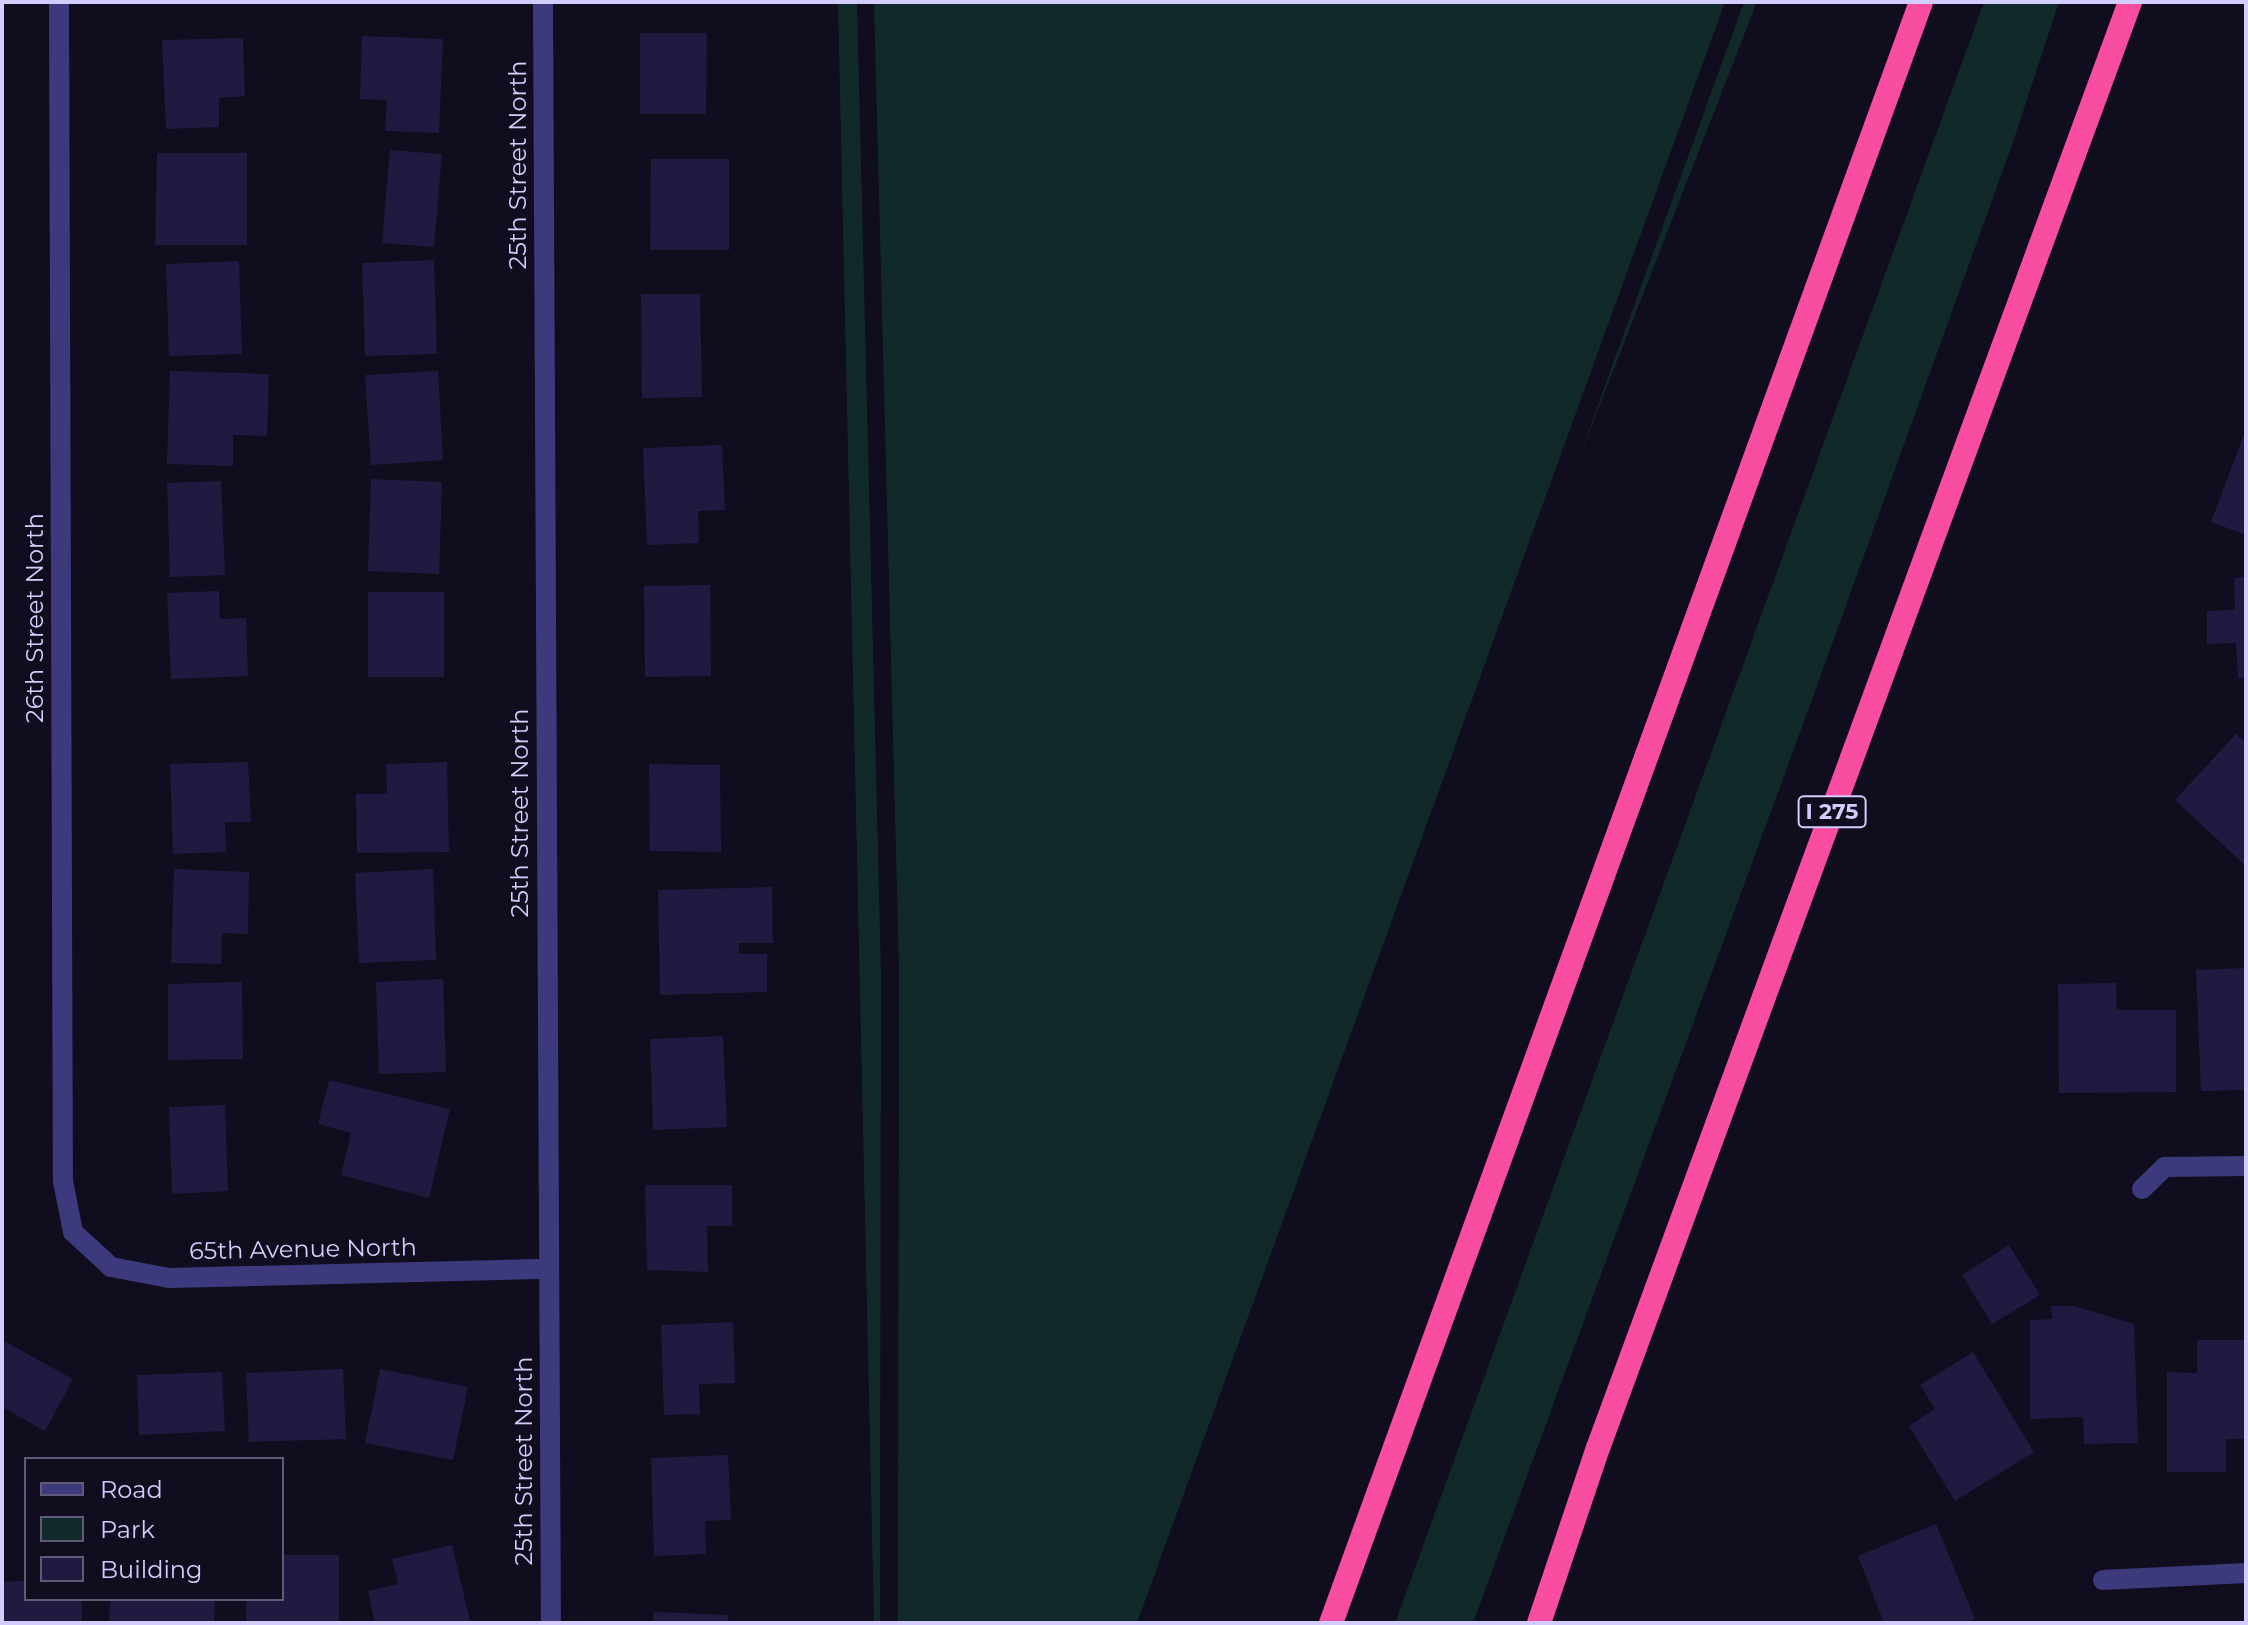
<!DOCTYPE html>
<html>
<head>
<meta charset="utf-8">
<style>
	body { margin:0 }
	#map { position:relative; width:2248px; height:1625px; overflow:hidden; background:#100d1f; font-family:Montserrat,sans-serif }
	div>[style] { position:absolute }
	.green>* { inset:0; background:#112928 }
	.building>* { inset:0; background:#211a40 }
	.minor>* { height:20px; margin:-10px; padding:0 10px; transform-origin:10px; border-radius:10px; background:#3c3a7d }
	.motorway>* { height:24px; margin:-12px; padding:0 12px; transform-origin:12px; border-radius:12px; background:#f94da1 }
	span { translate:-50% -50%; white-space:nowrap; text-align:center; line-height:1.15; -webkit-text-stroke:6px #100d1f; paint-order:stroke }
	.shield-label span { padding:2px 6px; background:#100d1f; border:2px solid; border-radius:6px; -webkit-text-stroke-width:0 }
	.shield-label { font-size:22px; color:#d2cdfd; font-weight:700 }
	.street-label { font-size:24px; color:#d2cdfd }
	.frame { position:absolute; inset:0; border:4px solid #d2cdfd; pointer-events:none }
	.legend { position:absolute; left:24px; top:1457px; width:260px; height:144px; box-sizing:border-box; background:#100d1f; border:2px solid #5e5a78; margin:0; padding:10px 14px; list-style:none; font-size:24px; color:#d2cdfd }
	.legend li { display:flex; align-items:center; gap:16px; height:40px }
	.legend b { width:40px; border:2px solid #5e5a78 }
</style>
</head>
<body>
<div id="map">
	<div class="green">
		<div style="clip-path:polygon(838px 2px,857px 2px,881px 974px,880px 1623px,874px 1623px)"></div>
		<div style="clip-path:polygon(874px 2px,1725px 2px,1137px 1623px,898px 1623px,899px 969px)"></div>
		<div style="clip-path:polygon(1744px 2px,1757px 2px,1576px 466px)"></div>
		<div style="clip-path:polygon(1984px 2px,2059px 2px,2012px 145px,1809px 708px,1473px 1623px,1395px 1623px)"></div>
	</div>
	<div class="building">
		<div style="clip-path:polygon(640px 33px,707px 33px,706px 114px,640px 114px)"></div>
		<div style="clip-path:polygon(362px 36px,443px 39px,439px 133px,385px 131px,387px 100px,360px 99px)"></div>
		<div style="clip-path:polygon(243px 38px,245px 96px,219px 98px,219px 127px,166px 129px,162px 40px)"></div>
		<div style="clip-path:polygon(390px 150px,442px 154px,434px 247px,382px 243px)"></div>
		<div style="clip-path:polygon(157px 153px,247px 153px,247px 245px,155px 245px)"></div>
		<div style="clip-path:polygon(651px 159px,729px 159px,729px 250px,650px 250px)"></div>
		<div style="clip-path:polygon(434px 260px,437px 354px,365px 356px,362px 263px)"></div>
		<div style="clip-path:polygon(239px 261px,242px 354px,169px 356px,166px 264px)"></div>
		<div style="clip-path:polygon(641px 294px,700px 294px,702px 397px,642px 398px)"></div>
		<div style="clip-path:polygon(170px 371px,269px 374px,267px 436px,233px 435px,233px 466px,167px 464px)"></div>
		<div style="clip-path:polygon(438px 371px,443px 460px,371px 465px,365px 375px)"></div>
		<div style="clip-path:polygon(2246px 429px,2246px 535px,2211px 522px)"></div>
		<div style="clip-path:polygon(722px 445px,725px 510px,698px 511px,699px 543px,647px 545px,643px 448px)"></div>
		<div style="clip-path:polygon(371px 479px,442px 482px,439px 574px,368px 571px)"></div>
		<div style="clip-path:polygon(221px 481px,225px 575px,170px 577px,167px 483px)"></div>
		<div style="clip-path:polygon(2246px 577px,2246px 678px,2238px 678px,2236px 643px,2207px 644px,2207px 611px,2235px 610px,2234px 578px)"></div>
		<div style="clip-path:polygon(710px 585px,711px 676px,645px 677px,644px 586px)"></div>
		<div style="clip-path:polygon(219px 591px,220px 619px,246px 618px,248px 676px,171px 679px,167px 593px)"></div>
		<div style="clip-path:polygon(368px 592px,444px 592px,444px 677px,368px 677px)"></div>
		<div style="clip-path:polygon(2236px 734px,2246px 743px,2246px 866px,2175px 800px)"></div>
		<div style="clip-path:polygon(248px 762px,251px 822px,225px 822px,226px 852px,173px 854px,170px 764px)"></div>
		<div style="clip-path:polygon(447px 762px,449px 852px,357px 853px,356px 794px,387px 794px,386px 764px)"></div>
		<div style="clip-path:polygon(649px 764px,720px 765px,721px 852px,650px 851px)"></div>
		<div style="clip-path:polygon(174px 869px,249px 872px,248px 934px,222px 933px,221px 964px,171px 963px)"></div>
		<div style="clip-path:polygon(433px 869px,436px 960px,359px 963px,355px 873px)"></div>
		<div style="clip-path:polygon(772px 887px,773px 943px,739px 943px,739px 954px,767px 954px,767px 992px,660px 995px,658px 890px)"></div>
		<div style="clip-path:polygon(2246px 968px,2246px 1090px,2201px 1091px,2196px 970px)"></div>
		<div style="clip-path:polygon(443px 979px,446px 1072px,379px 1074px,376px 982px)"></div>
		<div style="clip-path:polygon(242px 982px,243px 1059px,168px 1060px,168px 984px)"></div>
		<div style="clip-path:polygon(2116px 983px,2117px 1010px,2176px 1010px,2176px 1092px,2059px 1093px,2058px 984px)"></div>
		<div style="clip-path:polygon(723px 1036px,727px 1127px,653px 1130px,650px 1039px)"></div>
		<div style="clip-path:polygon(329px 1080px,450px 1109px,429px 1198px,341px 1175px,351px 1133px,318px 1124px)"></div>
		<div style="clip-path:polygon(225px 1105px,228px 1191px,172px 1194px,169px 1107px)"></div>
		<div style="clip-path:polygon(645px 1185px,732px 1185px,732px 1226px,707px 1226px,708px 1272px,647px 1270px)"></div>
		<div style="clip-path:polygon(2009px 1245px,2040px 1295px,1992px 1324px,1962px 1275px)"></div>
		<div style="clip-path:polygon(2051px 1306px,2074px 1306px,2134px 1324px,2138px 1443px,2084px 1444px,2083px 1417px,2030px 1419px,2030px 1320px,2052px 1319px)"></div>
		<div style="clip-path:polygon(733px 1322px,735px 1383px,699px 1384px,700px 1414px,664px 1415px,661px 1325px)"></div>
		<div style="clip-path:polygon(2197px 1340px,2246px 1340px,2246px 1439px,2226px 1439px,2226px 1472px,2167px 1472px,2167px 1372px,2197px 1373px)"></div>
		<div style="clip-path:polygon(4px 1341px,73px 1379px,45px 1431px,2px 1407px)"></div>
		<div style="clip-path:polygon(1973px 1352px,2034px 1452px,1955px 1501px,1909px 1426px,1935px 1409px,1920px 1385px)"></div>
		<div style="clip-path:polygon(343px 1369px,346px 1439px,249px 1442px,246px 1373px)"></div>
		<div style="clip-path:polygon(380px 1369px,468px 1387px,453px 1460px,365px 1443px)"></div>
		<div style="clip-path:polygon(222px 1372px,225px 1431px,139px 1435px,137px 1375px)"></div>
		<div style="clip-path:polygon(728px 1455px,731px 1520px,705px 1521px,706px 1554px,654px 1556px,651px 1458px)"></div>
		<div style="clip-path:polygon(1936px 1524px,1975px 1619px,1964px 1623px,1884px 1623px,1858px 1556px)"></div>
		<div style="clip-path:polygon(452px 1545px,470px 1621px,375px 1623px,368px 1591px,398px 1584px,392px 1559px)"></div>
		<div style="clip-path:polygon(282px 1555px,339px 1555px,339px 1623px,246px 1623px,246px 1599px,282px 1599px)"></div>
		<div style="clip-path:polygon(26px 1581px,26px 1599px,82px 1599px,82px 1623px,2px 1623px,2px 1582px)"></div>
		<div style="clip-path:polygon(110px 1599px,215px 1599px,214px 1623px,109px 1623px)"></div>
		<div style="clip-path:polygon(654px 1612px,728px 1615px,728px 1623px,653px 1623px)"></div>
	</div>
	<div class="minor">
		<div style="left:59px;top:2px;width:1179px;rotate:89.81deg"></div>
		<div style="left:63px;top:1181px;width:52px;rotate:78.9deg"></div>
		<div style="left:73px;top:1232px;width:52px;rotate:42.6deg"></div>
		<div style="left:111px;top:1267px;width:59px;rotate:10.7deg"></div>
		<div style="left:169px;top:1278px;width:379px;rotate:-1.4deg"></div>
		<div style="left:543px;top:2px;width:1621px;rotate:89.72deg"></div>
		<div style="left:2142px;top:1189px;width:32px;rotate:-44deg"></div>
		<div style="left:2165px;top:1167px;width:81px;rotate:-0.7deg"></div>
		<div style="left:2103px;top:1580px;width:143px;rotate:-2.8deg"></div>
	</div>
	<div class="motorway">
		<div style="left:1331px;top:1623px;width:1725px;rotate:-70deg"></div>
		<div style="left:1539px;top:1623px;width:185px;rotate:-71.4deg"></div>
		<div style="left:1598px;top:1448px;width:1541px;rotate:-69.8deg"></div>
	</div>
	<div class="shield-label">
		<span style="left:1832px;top:812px">I 275</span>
	</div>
	<div class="street-label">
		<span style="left:518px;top:165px;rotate:-90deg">25th Street North</span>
		<span style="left:35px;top:618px;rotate:-90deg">26th Street North</span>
		<span style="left:520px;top:813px;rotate:-90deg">25th Street North</span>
		<span style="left:303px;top:1249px;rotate:-1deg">65th Avenue North</span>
		<span style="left:524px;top:1461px;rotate:-90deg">25th Street North</span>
	</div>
	<div class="frame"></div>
	<ul class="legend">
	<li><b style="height:10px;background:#3c3a7d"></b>Road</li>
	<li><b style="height:22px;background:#112928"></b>Park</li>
	<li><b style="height:22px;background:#211a40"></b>Building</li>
	</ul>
</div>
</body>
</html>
